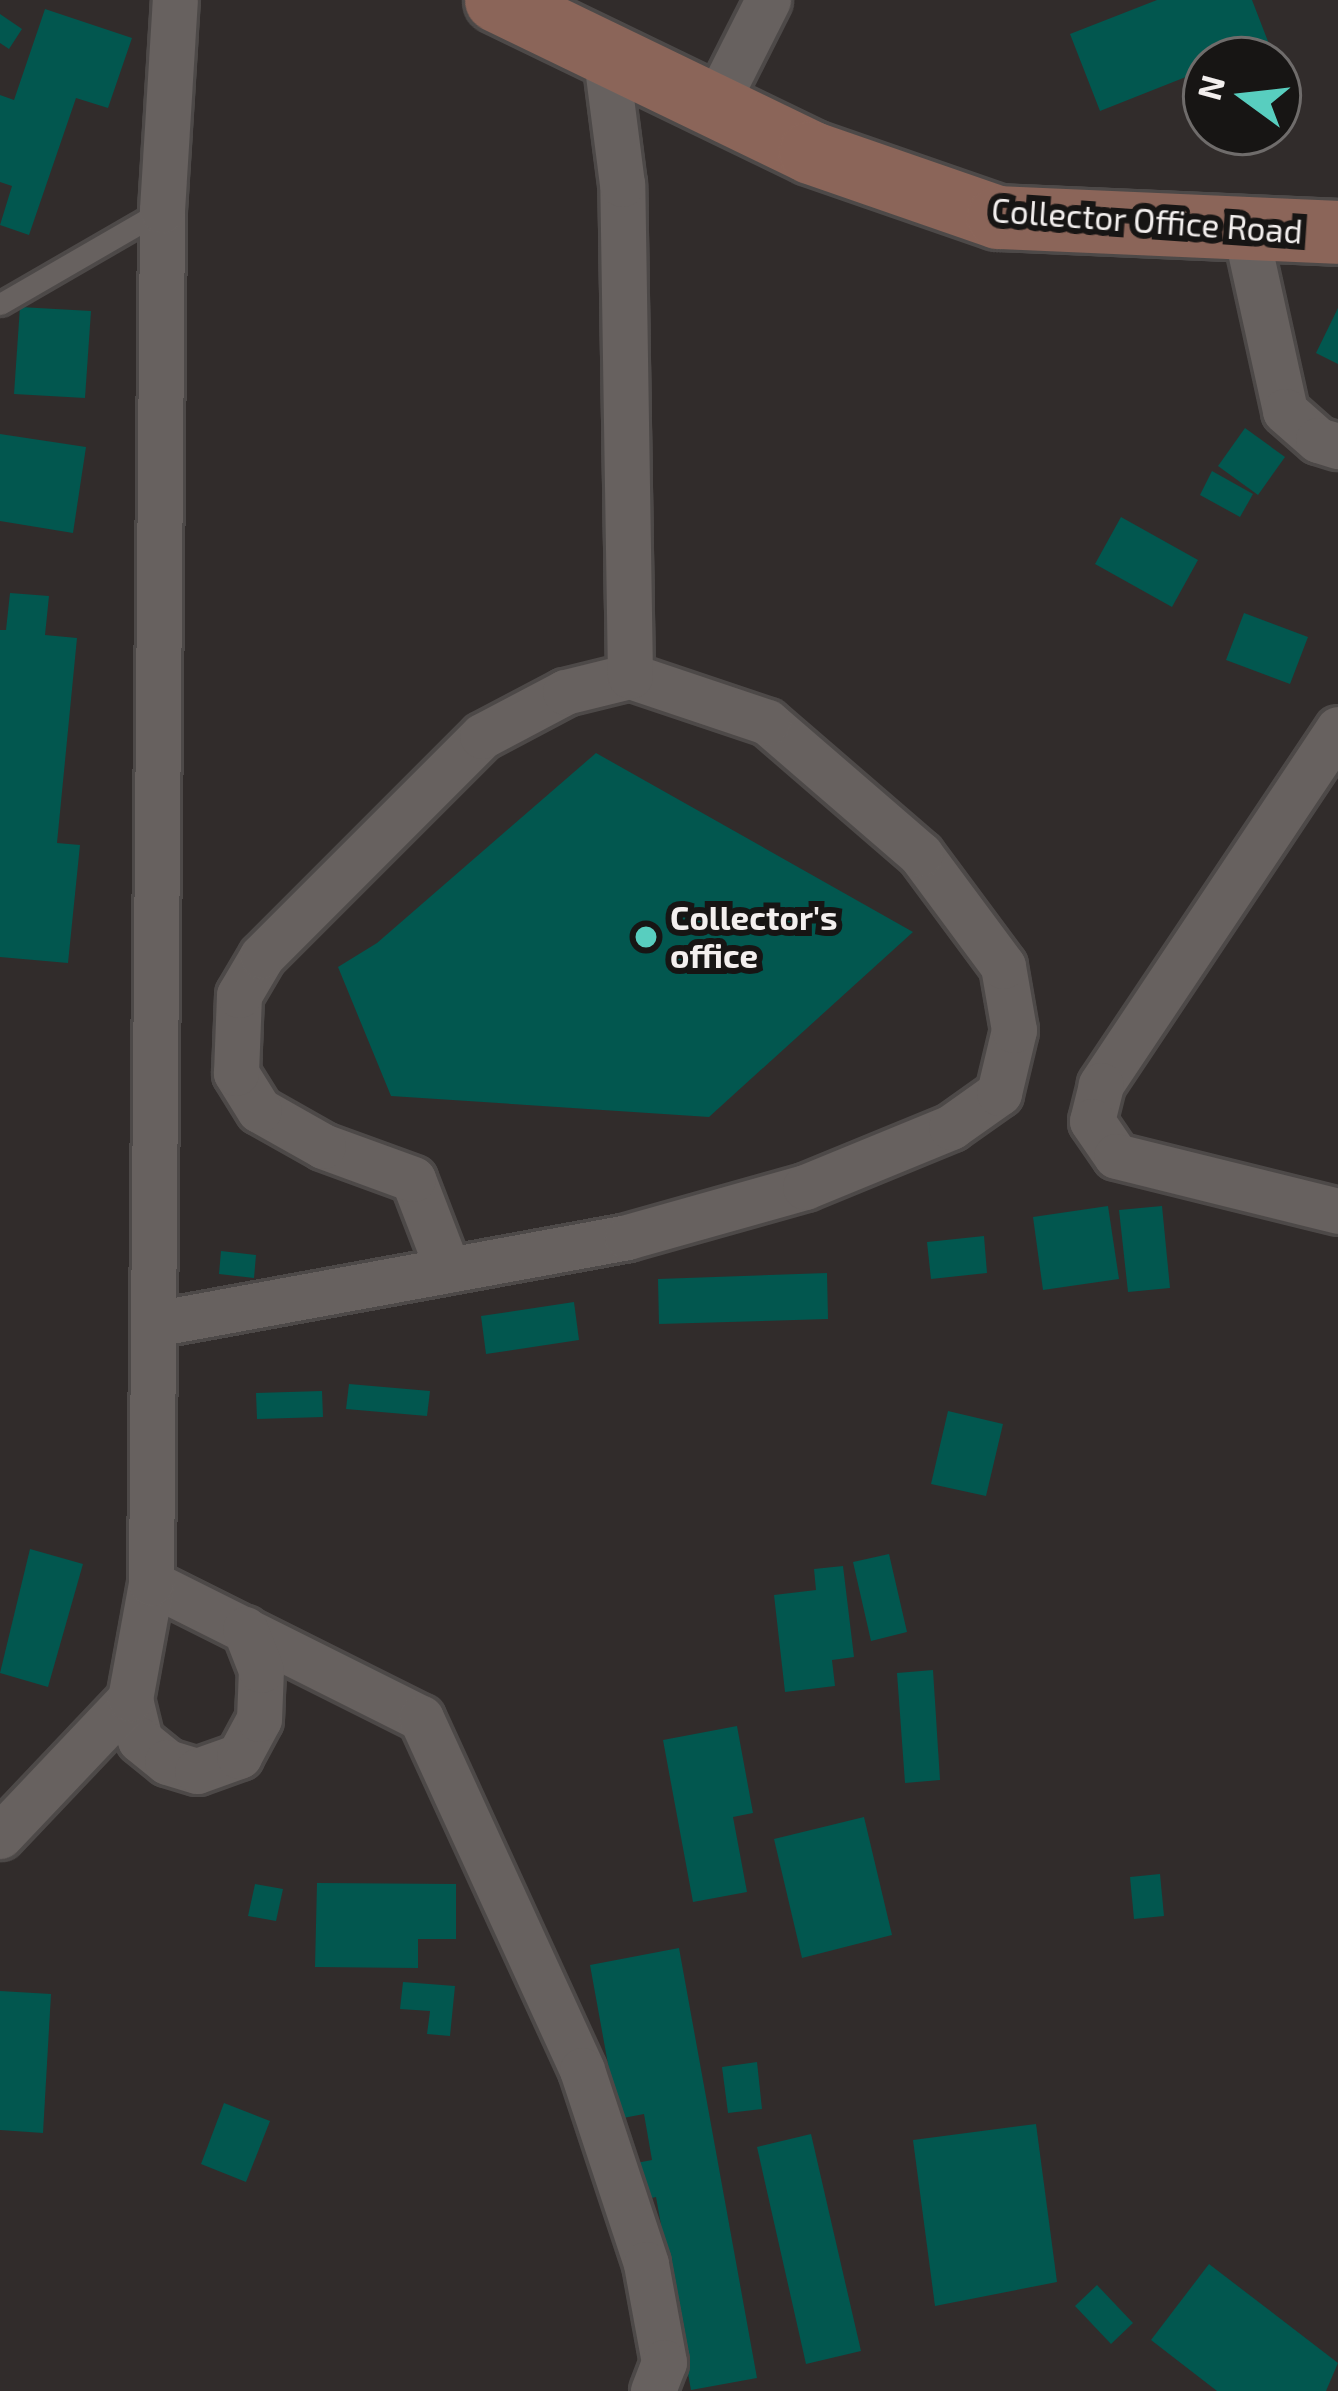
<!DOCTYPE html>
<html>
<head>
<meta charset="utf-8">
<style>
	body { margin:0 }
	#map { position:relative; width:1338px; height:2391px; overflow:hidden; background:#312c2b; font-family:"Exo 2",sans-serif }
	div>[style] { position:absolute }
	.building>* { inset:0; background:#02574f }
	.roads { filter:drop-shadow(3px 0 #4d4948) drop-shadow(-3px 0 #4d4948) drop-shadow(0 3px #4d4948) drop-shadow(0 -3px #4d4948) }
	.lane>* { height:21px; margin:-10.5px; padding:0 10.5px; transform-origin:10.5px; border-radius:10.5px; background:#67615f }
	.street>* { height:45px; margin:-22.5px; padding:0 22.5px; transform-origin:22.5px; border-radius:22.5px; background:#67615f }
	.secondary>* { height:63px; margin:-31.5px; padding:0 31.5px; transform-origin:31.5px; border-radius:31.5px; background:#8b6559 }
	.dots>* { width:33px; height:33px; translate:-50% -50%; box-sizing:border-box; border:6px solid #171514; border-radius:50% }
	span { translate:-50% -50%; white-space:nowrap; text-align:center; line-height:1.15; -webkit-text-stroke:12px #171514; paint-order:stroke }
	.street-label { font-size:33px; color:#f3efee }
	.poi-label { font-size:33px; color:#f3efee; font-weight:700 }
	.left { translate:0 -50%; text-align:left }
	.north { position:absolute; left:1182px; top:36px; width:120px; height:120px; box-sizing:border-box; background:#171514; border:3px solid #6f6c6b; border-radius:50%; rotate:285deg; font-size:33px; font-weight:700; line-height:48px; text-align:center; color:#f3efee }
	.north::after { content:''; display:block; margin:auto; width:42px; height:54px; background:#58cebf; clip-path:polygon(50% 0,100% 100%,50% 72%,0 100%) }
</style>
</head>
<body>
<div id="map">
	<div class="building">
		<div style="clip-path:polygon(1157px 0,1252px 0,1269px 44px,1206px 60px,1206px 69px,1100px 111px,1070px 34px)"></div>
		<div style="clip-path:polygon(45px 9px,132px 38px,108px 108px,76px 98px,29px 235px,0 225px,12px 186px,0 182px,0 95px,14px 100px)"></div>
		<div style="clip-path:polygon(0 14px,22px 29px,9px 49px,0 43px)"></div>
		<div style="clip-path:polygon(20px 307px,91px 311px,85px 398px,14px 394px)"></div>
		<div style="clip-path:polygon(1338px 308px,1338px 364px,1316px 353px)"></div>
		<div style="clip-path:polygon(1245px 428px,1285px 457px,1258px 495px,1218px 466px)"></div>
		<div style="clip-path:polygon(0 434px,86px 447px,73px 533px,0 521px)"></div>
		<div style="clip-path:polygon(1212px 471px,1253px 494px,1240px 517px,1200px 495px)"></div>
		<div style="clip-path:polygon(1121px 517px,1198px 560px,1172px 607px,1095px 564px)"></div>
		<div style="clip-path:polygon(10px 593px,49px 596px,45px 635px,77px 638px,57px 843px,80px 845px,68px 963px,0 957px,0 630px,6px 630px)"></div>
		<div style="clip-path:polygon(1244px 613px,1308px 637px,1290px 684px,1226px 660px)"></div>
		<div style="clip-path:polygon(596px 753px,913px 932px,709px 1117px,391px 1096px,338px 967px,377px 943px)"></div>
		<div style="clip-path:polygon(1108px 1206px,1119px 1279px,1043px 1290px,1033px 1217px)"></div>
		<div style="clip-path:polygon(1162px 1206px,1170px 1288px,1128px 1292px,1119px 1210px)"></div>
		<div style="clip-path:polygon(984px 1236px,987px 1273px,931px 1279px,927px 1242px)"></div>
		<div style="clip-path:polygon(221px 1251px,256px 1255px,254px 1278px,219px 1274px)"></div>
		<div style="clip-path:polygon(827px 1273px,828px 1319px,659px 1324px,658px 1279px)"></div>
		<div style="clip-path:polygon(574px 1302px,579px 1340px,486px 1354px,481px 1316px)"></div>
		<div style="clip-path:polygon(349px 1384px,430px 1391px,427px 1416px,346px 1409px)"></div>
		<div style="clip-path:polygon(322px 1391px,323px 1417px,257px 1419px,256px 1393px)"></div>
		<div style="clip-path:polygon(948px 1411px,1003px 1424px,986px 1496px,931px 1484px)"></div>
		<div style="clip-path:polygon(30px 1549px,83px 1564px,48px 1687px,0 1673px)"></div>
		<div style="clip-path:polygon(889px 1554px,907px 1632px,871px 1641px,853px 1562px)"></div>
		<div style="clip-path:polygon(843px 1566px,854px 1657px,832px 1660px,835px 1686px,785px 1692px,774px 1595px,816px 1590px,814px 1569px)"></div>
		<div style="clip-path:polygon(933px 1670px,940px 1780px,905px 1783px,897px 1673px)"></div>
		<div style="clip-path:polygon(737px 1726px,753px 1813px,733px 1817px,747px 1892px,693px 1902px,663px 1740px)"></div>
		<div style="clip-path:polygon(864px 1817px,892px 1935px,802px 1958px,774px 1839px)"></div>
		<div style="clip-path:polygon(1160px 1874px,1164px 1916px,1134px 1919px,1130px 1877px)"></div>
		<div style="clip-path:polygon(317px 1883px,456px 1884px,456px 1939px,418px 1939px,418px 1968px,315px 1967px)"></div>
		<div style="clip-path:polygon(255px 1884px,283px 1889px,276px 1921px,248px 1916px)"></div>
		<div style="clip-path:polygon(679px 1948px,757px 2378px,691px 2390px,656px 2197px,638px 2201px,631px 2164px,652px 2160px,644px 2114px,618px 2119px,590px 1965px)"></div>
		<div style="clip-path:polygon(403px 1982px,455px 1986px,450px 2036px,427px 2034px,430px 2011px,400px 2009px)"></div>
		<div style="clip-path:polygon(0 1991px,51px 1994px,43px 2133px,0 2130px)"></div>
		<div style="clip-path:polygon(757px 2062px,762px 2109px,728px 2113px,722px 2067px)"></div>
		<div style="clip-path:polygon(224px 2103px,270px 2121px,246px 2182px,201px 2164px)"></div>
		<div style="clip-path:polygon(1036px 2124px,1057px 2282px,935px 2306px,913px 2140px)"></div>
		<div style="clip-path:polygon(811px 2134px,861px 2351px,806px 2364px,757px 2147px)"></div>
		<div style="clip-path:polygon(1209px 2264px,1338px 2363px,1326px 2391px,1217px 2391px,1151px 2340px)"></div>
		<div style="clip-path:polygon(1097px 2285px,1133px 2323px,1111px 2344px,1075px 2306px)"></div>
	</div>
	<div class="roads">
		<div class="lane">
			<div style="left:0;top:304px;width:186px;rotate:-30deg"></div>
		</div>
		<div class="street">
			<div style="left:714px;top:107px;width:120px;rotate:-63.2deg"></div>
			<div style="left:1246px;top:233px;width:182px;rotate:77.6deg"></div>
			<div style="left:1285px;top:411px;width:44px;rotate:41.3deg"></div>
			<div style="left:1318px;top:440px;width:21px;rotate:17deg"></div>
			<div style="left:1338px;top:729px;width:428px;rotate:123.7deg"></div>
			<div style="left:1101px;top:1085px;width:37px;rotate:104deg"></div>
			<div style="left:1092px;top:1121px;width:42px;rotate:55.6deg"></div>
			<div style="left:1116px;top:1156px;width:229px;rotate:13.9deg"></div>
			<div style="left:448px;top:1270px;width:97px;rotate:-111deg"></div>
			<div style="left:413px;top:1179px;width:96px;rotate:-159.9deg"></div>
			<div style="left:323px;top:1146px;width:73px;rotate:-150.6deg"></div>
			<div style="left:259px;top:1110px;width:44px;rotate:-121.9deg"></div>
			<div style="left:236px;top:1073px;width:78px;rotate:-87.8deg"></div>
			<div style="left:239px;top:995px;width:45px;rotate:-59.5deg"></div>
			<div style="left:262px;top:956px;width:311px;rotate:-45deg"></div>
			<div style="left:482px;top:736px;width:94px;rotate:-27.9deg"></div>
			<div style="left:565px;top:692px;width:67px;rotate:-13.8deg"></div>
			<div style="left:154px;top:1324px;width:481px;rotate:-10.4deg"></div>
			<div style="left:627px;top:1237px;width:185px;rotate:-15.7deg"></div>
			<div style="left:805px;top:1187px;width:158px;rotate:-22.3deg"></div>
			<div style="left:951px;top:1127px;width:59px;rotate:-35.3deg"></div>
			<div style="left:999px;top:1093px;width:65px;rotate:-76.6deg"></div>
			<div style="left:1014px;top:1030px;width:65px;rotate:-99.8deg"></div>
			<div style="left:1003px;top:966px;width:139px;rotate:-126.5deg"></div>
			<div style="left:920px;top:854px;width:202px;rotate:-139.2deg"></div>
			<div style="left:767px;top:722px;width:145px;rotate:-161.4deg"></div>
			<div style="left:630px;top:676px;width:492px;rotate:-90.9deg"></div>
			<div style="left:622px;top:184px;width:133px;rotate:-97.3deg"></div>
			<div style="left:151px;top:1583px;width:302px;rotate:26.6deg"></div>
			<div style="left:421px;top:1718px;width:387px;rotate:65.4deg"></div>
			<div style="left:582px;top:2070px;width:204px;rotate:71.7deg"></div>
			<div style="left:646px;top:2264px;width:100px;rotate:79.6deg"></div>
			<div style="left:664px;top:2362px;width:31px;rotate:111deg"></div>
			<div style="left:130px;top:1699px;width:42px;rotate:76.3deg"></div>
			<div style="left:140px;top:1740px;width:35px;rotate:39deg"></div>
			<div style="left:167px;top:1762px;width:31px;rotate:17deg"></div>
			<div style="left:197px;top:1771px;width:45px;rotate:-19.7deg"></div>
			<div style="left:239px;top:1756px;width:42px;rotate:-61.6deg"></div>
			<div style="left:259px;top:1719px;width:49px;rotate:-87.7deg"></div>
			<div style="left:261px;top:1670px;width:44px;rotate:-111.3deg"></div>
			<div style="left:0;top:1836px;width:189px;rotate:-46.5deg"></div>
			<div style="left:130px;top:1699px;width:118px;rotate:-79.7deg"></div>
			<div style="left:151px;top:1583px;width:1373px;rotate:-89.54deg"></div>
			<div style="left:162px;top:210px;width:210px;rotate:-86.5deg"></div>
		</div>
		<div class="secondary">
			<div style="left:496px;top:0;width:349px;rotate:25.8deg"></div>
			<div style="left:810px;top:152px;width:199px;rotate:19.1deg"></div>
			<div style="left:998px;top:217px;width:340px;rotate:2.5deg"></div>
		</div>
	</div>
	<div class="dots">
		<div style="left:646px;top:937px;background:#58cebf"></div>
	</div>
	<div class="street-label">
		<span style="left:1147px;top:221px;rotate:4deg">Collector Office Road</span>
	</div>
	<div class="poi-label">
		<span class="left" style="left:670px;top:937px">Collector's<br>office</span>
	</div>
	<div class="north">N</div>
</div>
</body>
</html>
